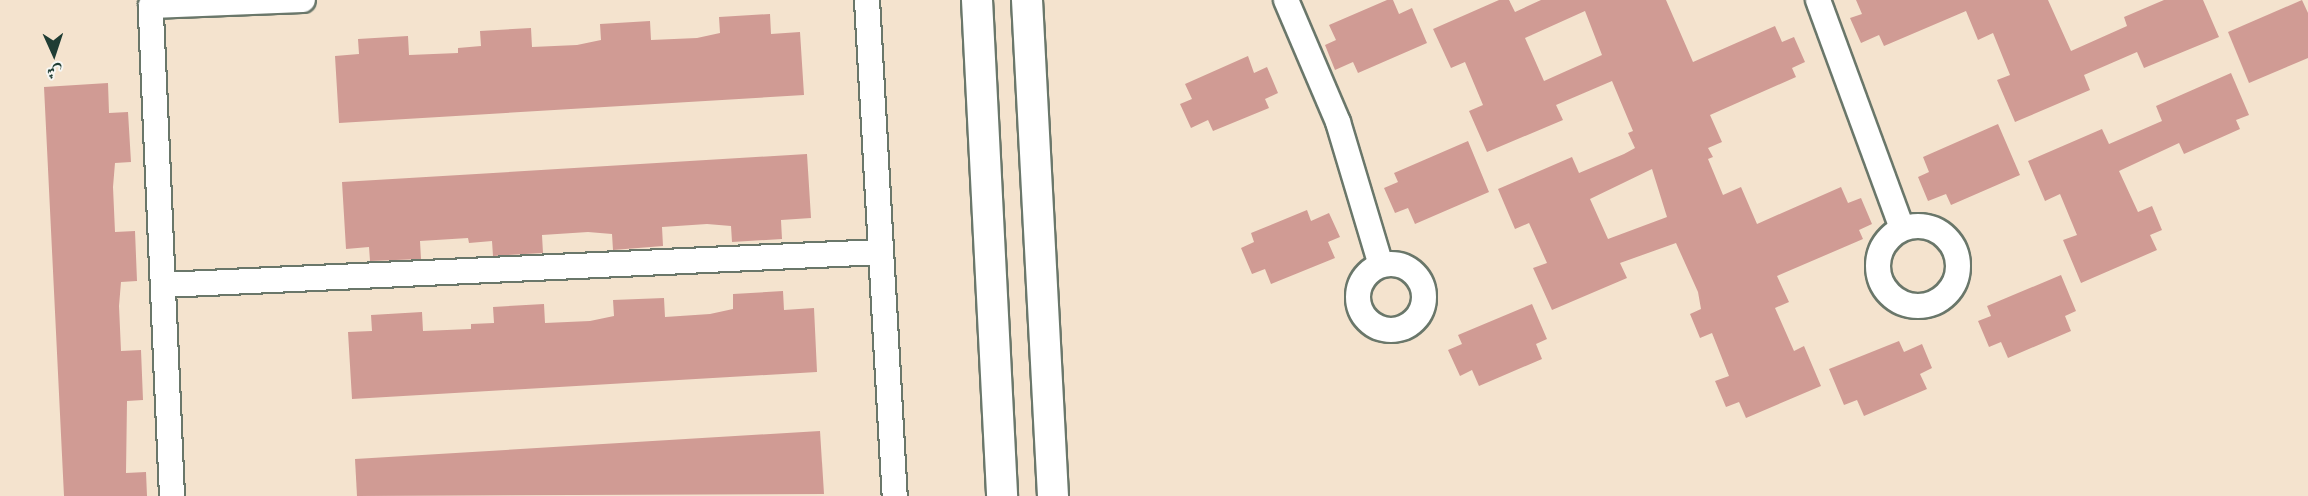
<!DOCTYPE html>
<html>
<head>
<meta charset="utf-8">
<style>
	body { margin:0 }
	#map { position:relative; width:2308px; height:496px; overflow:hidden; background:#f4e3ce; font-family:Cardo,Amiri,serif }
	div>[style] { position:absolute }
	.building>* { inset:0; background:#d09b94 }
	.roads { filter:drop-shadow(2px 0 #6a776a) drop-shadow(-2px 0 #6a776a) drop-shadow(0 2px #6a776a) drop-shadow(0 -2px #6a776a) }
	.minor>* { height:24px; margin:-12px; padding:0 12px; transform-origin:12px; border-radius:12px; background:#fff }
	.minor>.ring { margin:-12px; padding:0; box-sizing:content-box; background:none; border:24px solid #fff; border-radius:50% }
	.tertiary>* { height:30px; margin:-15px; padding:0 15px; transform-origin:15px; border-radius:15px; background:#fff }
	span { translate:-50% -50%; white-space:nowrap; text-align:center; line-height:1.15; -webkit-text-stroke:4.5px #f6f6f2; paint-order:stroke }
	.north { position:absolute; left:24px; top:24px; width:60px; height:60px; -webkit-text-stroke:4px #f6f6f2; paint-order:stroke; rotate:177deg; font-size:16px; font-weight:700; line-height:24px; text-align:center; color:#1f3d34 }
	.north::after { content:''; display:block; margin:auto; width:21px; height:27px; background:#1f3d34; clip-path:polygon(50% 0,100% 100%,50% 72%,0 100%) }
</style>
</head>
<body>
<div id="map">
	<div class="building">
		<div style="clip-path:polygon(1387px 0,1393px 0,1399px 14px,1412px 8px,1427px 43px,1358px 73px,1353px 62px,1335px 70px,1325px 45px,1336px 40px,1329px 25px)"></div>
		<div style="clip-path:polygon(evenodd,1499px 0,1509px 0,1515px 12px,1541px 0,1666px 0,1693px 62px,1775px 26px,1782px 42px,1794px 37px,1805px 62px,1792px 68px,1796px 77px,1710px 115px,1722px 142px,1708px 148px,1713px 157px,1708px 159px,1723px 195px,1741px 187px,1757px 224px,1841px 187px,1848px 203px,1861px 198px,1872px 224px,1859px 230px,1863px 239px,1777px 276px,1789px 302px,1775px 308px,1794px 351px,1804px 346px,1821px 386px,1746px 418px,1739px 402px,1726px 407px,1715px 381px,1729px 376px,1712px 333px,1700px 338px,1690px 314px,1701px 309px,1698px 292px,1676px 243px,1620px 263px,1627px 278px,1552px 310px,1533px 268px,1547px 263px,1529px 223px,1515px 229px,1498px 189px,1572px 157px,1579px 173px,1624px 154px,1635px 148px,1628px 133px,1633px 131px,1612px 81px,1556px 105px,1563px 120px,1487px 152px,1469px 111px,1483px 105px,1465px 62px,1451px 68px,1433px 29px,1499px 0,1585px 11px,1602px 55px,1544px 81px,1525px 38px,1585px 11px,1499px 0,1652px 169px,1667px 217px,1608px 239px,1590px 199px,1652px 169px)"></div>
		<div style="clip-path:polygon(1856px 0,2048px 0,2071px 51px,2127px 26px,2124px 17px,2164px 0,2203px 0,2219px 37px,2144px 68px,2137px 52px,2084px 75px,2090px 90px,2015px 122px,1997px 80px,2010px 75px,1993px 33px,1978px 40px,1966px 11px,1884px 46px,1879px 35px,1861px 43px,1850px 18px,1862px 14px)"></div>
		<div style="clip-path:polygon(2302px 0,2308px 13px,2308px 58px,2249px 83px,2228px 32px)"></div>
		<div style="clip-path:polygon(770px 14px,771px 34px,800px 32px,804px 95px,339px 123px,335px 56px,359px 54px,358px 39px,408px 36px,409px 55px,458px 53px,458px 48px,481px 46px,480px 31px,531px 28px,532px 47px,577px 45px,601px 40px,600px 24px,650px 21px,651px 40px,697px 38px,720px 33px,719px 17px)"></div>
		<div style="clip-path:polygon(1248px 56px,1254px 73px,1267px 67px,1278px 93px,1265px 99px,1269px 108px,1213px 131px,1208px 120px,1191px 128px,1180px 104px,1192px 99px,1185px 84px)"></div>
		<div style="clip-path:polygon(2231px 73px,2249px 115px,2236px 120px,2240px 129px,2184px 154px,2179px 143px,2119px 171px,2138px 212px,2152px 206px,2162px 230px,2150px 235px,2157px 250px,2081px 283px,2063px 240px,2077px 235px,2060px 194px,2045px 201px,2028px 161px,2102px 129px,2109px 144px,2139px 131px,2162px 121px,2156px 106px)"></div>
		<div style="clip-path:polygon(108px 83px,109px 113px,128px 112px,131px 162px,115px 163px,113px 187px,115px 232px,135px 231px,137px 281px,121px 282px,119px 306px,121px 351px,141px 350px,143px 400px,127px 401px,126px 473px,146px 472px,147px 496px,64px 496px,44px 87px)"></div>
		<div style="clip-path:polygon(1998px 124px,2020px 175px,1951px 205px,1946px 194px,1928px 201px,1918px 177px,1929px 172px,1923px 157px)"></div>
		<div style="clip-path:polygon(1468px 141px,1489px 192px,1415px 224px,1408px 208px,1395px 213px,1384px 188px,1398px 182px,1394px 173px)"></div>
		<div style="clip-path:polygon(807px 154px,811px 218px,781px 220px,782px 239px,732px 242px,731px 226px,707px 224px,662px 227px,663px 246px,613px 250px,612px 234px,588px 232px,542px 235px,543px 253px,493px 256px,492px 241px,469px 243px,468px 238px,420px 241px,421px 259px,370px 261px,369px 247px,346px 249px,342px 182px)"></div>
		<div style="clip-path:polygon(1307px 210px,1311px 221px,1329px 213px,1340px 237px,1328px 242px,1335px 258px,1271px 284px,1265px 269px,1252px 274px,1241px 248px,1254px 242px,1251px 233px)"></div>
		<div style="clip-path:polygon(2061px 275px,2076px 311px,2065px 316px,2071px 331px,2008px 358px,2001px 342px,1989px 347px,1978px 321px,1991px 316px,1987px 306px)"></div>
		<div style="clip-path:polygon(783px 291px,784px 310px,814px 308px,817px 372px,352px 399px,348px 332px,372px 331px,371px 315px,422px 312px,423px 331px,471px 329px,471px 324px,494px 323px,493px 307px,544px 304px,545px 323px,590px 321px,614px 316px,613px 300px,664px 298px,665px 317px,710px 314px,733px 309px,733px 294px)"></div>
		<div style="clip-path:polygon(1532px 304px,1547px 339px,1536px 344px,1542px 359px,1479px 386px,1472px 370px,1460px 376px,1448px 350px,1462px 344px,1458px 335px)"></div>
		<div style="clip-path:polygon(1899px 341px,1904px 352px,1922px 344px,1932px 368px,1920px 374px,1927px 389px,1864px 416px,1857px 400px,1844px 405px,1829px 369px)"></div>
		<div style="clip-path:polygon(820px 431px,824px 494px,357px 496px,355px 459px)"></div>
	</div>
	<div class="roads">
		<div class="minor">
			<div style="left:867px;top:0;width:497px;rotate:86.8deg"></div>
			<div style="left:1286px;top:0;width:133px;rotate:66.9deg"></div>
			<div style="left:1338px;top:122px;width:149px;rotate:73.3deg"></div>
			<div style="left:1818px;top:0;width:243px;rotate:69.8deg"></div>
			<div class="ring" style="left:1878px;top:226px;width:56px;height:56px"></div>
			<div class="ring" style="left:1358px;top:264px;width:42px;height:42px"></div>
			<div style="left:163px;top:285px;width:719px;rotate:-2.63deg"></div>
			<div style="left:172px;top:496px;width:490px;rotate:-92.5deg"></div>
			<div style="left:151px;top:6px;width:152px;rotate:-2.3deg"></div>
		</div>
		<div class="tertiary">
			<div style="left:977px;top:0;width:497px;rotate:87.1deg"></div>
			<div style="left:1027px;top:0;width:497px;rotate:87deg"></div>
		</div>
	</div>
	<div class="north">ش</div>
</div>
</body>
</html>
